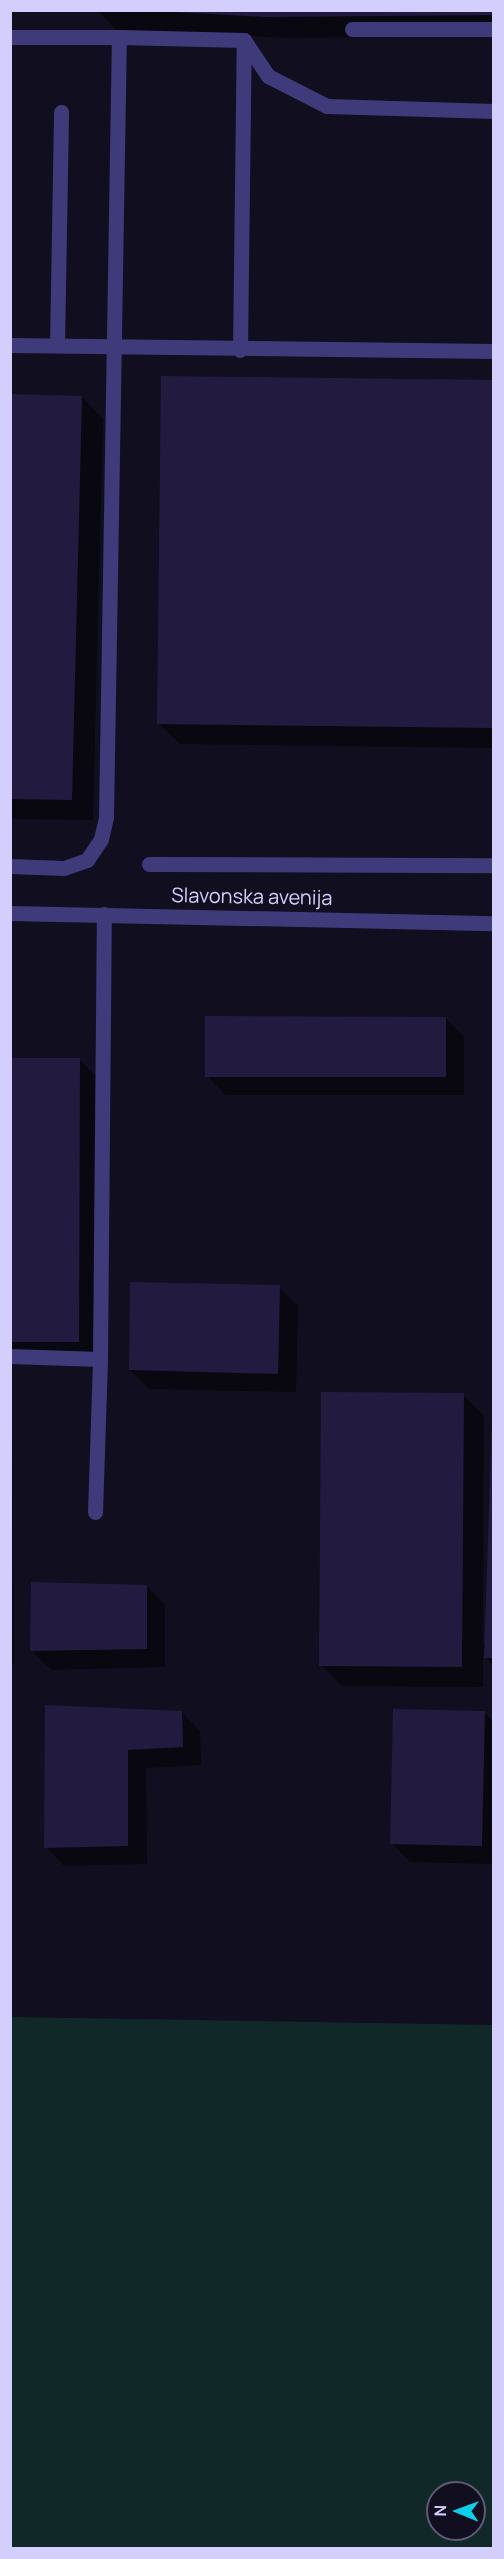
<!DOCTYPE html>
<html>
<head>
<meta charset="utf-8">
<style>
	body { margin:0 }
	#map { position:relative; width:504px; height:2559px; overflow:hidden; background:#110e1f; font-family:Manrope,sans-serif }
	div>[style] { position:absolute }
	.green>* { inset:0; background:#112828 }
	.shadow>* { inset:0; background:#0007 }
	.building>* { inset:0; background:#231b3f }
	.lane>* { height:15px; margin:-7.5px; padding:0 7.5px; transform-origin:7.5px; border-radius:7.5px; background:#3f3b7b }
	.street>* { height:15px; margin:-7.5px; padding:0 7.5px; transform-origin:7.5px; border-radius:7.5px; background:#3f3b7b }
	span { translate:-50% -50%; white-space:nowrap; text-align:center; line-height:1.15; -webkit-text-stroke:4.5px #110e1f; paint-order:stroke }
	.street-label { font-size:20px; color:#d4cefc }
	.frame { position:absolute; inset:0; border:12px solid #d4cefc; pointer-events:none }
	.north { position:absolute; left:426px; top:2481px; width:60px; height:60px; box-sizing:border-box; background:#110e1f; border:2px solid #5f5b77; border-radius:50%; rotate:271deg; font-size:16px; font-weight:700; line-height:24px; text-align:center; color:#d4cefc }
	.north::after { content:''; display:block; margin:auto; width:21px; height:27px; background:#0ccfea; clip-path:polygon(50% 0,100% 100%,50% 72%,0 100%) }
</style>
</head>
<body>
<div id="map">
	<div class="green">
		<div style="clip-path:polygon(evenodd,11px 2017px,493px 2025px,493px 2548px,11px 2548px,11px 2017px,438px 2493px,474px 2493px,474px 2529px,438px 2529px,438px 2493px)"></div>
	</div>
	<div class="shadow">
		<div style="clip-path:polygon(97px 10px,494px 10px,494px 36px,289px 38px,116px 30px)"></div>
		<div style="clip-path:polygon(494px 382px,494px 748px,180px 744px,158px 723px)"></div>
		<div style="clip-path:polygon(10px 396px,82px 397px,103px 419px,93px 820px,10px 819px)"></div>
		<div style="clip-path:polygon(445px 1018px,464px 1037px,464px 1095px,225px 1095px,207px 1076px)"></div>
		<div style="clip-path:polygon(10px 1060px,80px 1060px,101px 1081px,100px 1363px,10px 1362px)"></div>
		<div style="clip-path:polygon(279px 1287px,298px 1306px,296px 1392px,149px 1389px,130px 1370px)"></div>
		<div style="clip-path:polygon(463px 1395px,484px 1416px,483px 1643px,486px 1643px,494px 1407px,494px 1666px,483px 1655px,483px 1687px,342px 1686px,321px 1665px)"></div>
		<div style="clip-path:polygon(10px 1414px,12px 1416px,14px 1665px,10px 1665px)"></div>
		<div style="clip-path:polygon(147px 1586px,165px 1605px,165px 1667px,51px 1670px,32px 1651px)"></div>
		<div style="clip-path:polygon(46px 1707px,182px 1712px,200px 1731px,201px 1765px,146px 1768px,147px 1864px,64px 1866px,46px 1847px)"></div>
		<div style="clip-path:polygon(484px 1712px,494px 1722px,494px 1864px,410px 1862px,392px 1843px)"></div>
	</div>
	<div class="building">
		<div style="clip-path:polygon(138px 10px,494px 10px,494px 15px,267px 17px)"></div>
		<div style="clip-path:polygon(161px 376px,494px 380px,494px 728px,157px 724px)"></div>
		<div style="clip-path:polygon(10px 394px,82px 396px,72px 800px,10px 799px)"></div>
		<div style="clip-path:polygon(205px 1016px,446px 1017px,446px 1077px,205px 1077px)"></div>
		<div style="clip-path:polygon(10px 1058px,80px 1058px,79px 1342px,10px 1342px)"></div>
		<div style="clip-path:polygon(130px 1282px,280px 1285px,278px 1374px,129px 1370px)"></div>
		<div style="clip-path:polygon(321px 1392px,464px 1393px,462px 1667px,319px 1666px)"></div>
		<div style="clip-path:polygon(492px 1420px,494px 1658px,484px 1658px)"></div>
		<div style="clip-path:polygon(31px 1582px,147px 1585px,147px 1649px,30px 1651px)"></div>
		<div style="clip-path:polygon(45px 1705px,182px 1711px,183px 1747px,128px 1750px,128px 1846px,44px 1848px)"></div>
		<div style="clip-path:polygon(393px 1709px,485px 1711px,482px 1846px,390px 1844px)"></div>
	</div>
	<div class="lane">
		<div style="left:352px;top:29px;width:142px"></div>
		<div style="left:10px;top:345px;width:484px;rotate:0.7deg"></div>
		<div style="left:57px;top:345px;width:233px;rotate:-89deg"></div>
		<div style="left:240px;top:350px;width:310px;rotate:-89.3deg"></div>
		<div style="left:149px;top:864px;width:345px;rotate:0.2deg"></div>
		<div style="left:10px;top:866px;width:54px;rotate:2.1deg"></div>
		<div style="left:64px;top:868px;width:24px;rotate:-19deg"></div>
		<div style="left:87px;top:860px;width:25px;rotate:-56deg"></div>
		<div style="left:101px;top:839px;width:23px;rotate:-77deg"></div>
		<div style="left:106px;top:817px;width:780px;rotate:-89.05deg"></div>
		<div style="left:119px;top:37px;width:125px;rotate:1.4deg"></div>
		<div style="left:244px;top:40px;width:43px;rotate:56.3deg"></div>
		<div style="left:268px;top:76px;width:66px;rotate:27deg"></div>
		<div style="left:327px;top:106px;width:167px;rotate:1.7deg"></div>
		<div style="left:10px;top:1356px;width:90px;rotate:1.9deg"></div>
		<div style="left:95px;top:1512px;width:153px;rotate:-88.1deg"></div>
		<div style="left:100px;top:1359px;width:445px;rotate:-89.5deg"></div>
	</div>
	<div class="street">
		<div style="left:10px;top:37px;width:109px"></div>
		<div style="left:10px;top:913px;width:484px;rotate:1.2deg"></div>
	</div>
	<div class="street-label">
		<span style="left:252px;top:896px;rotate:1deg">Slavonska avenija</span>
	</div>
	<div class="frame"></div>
	<div class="north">N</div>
</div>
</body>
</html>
